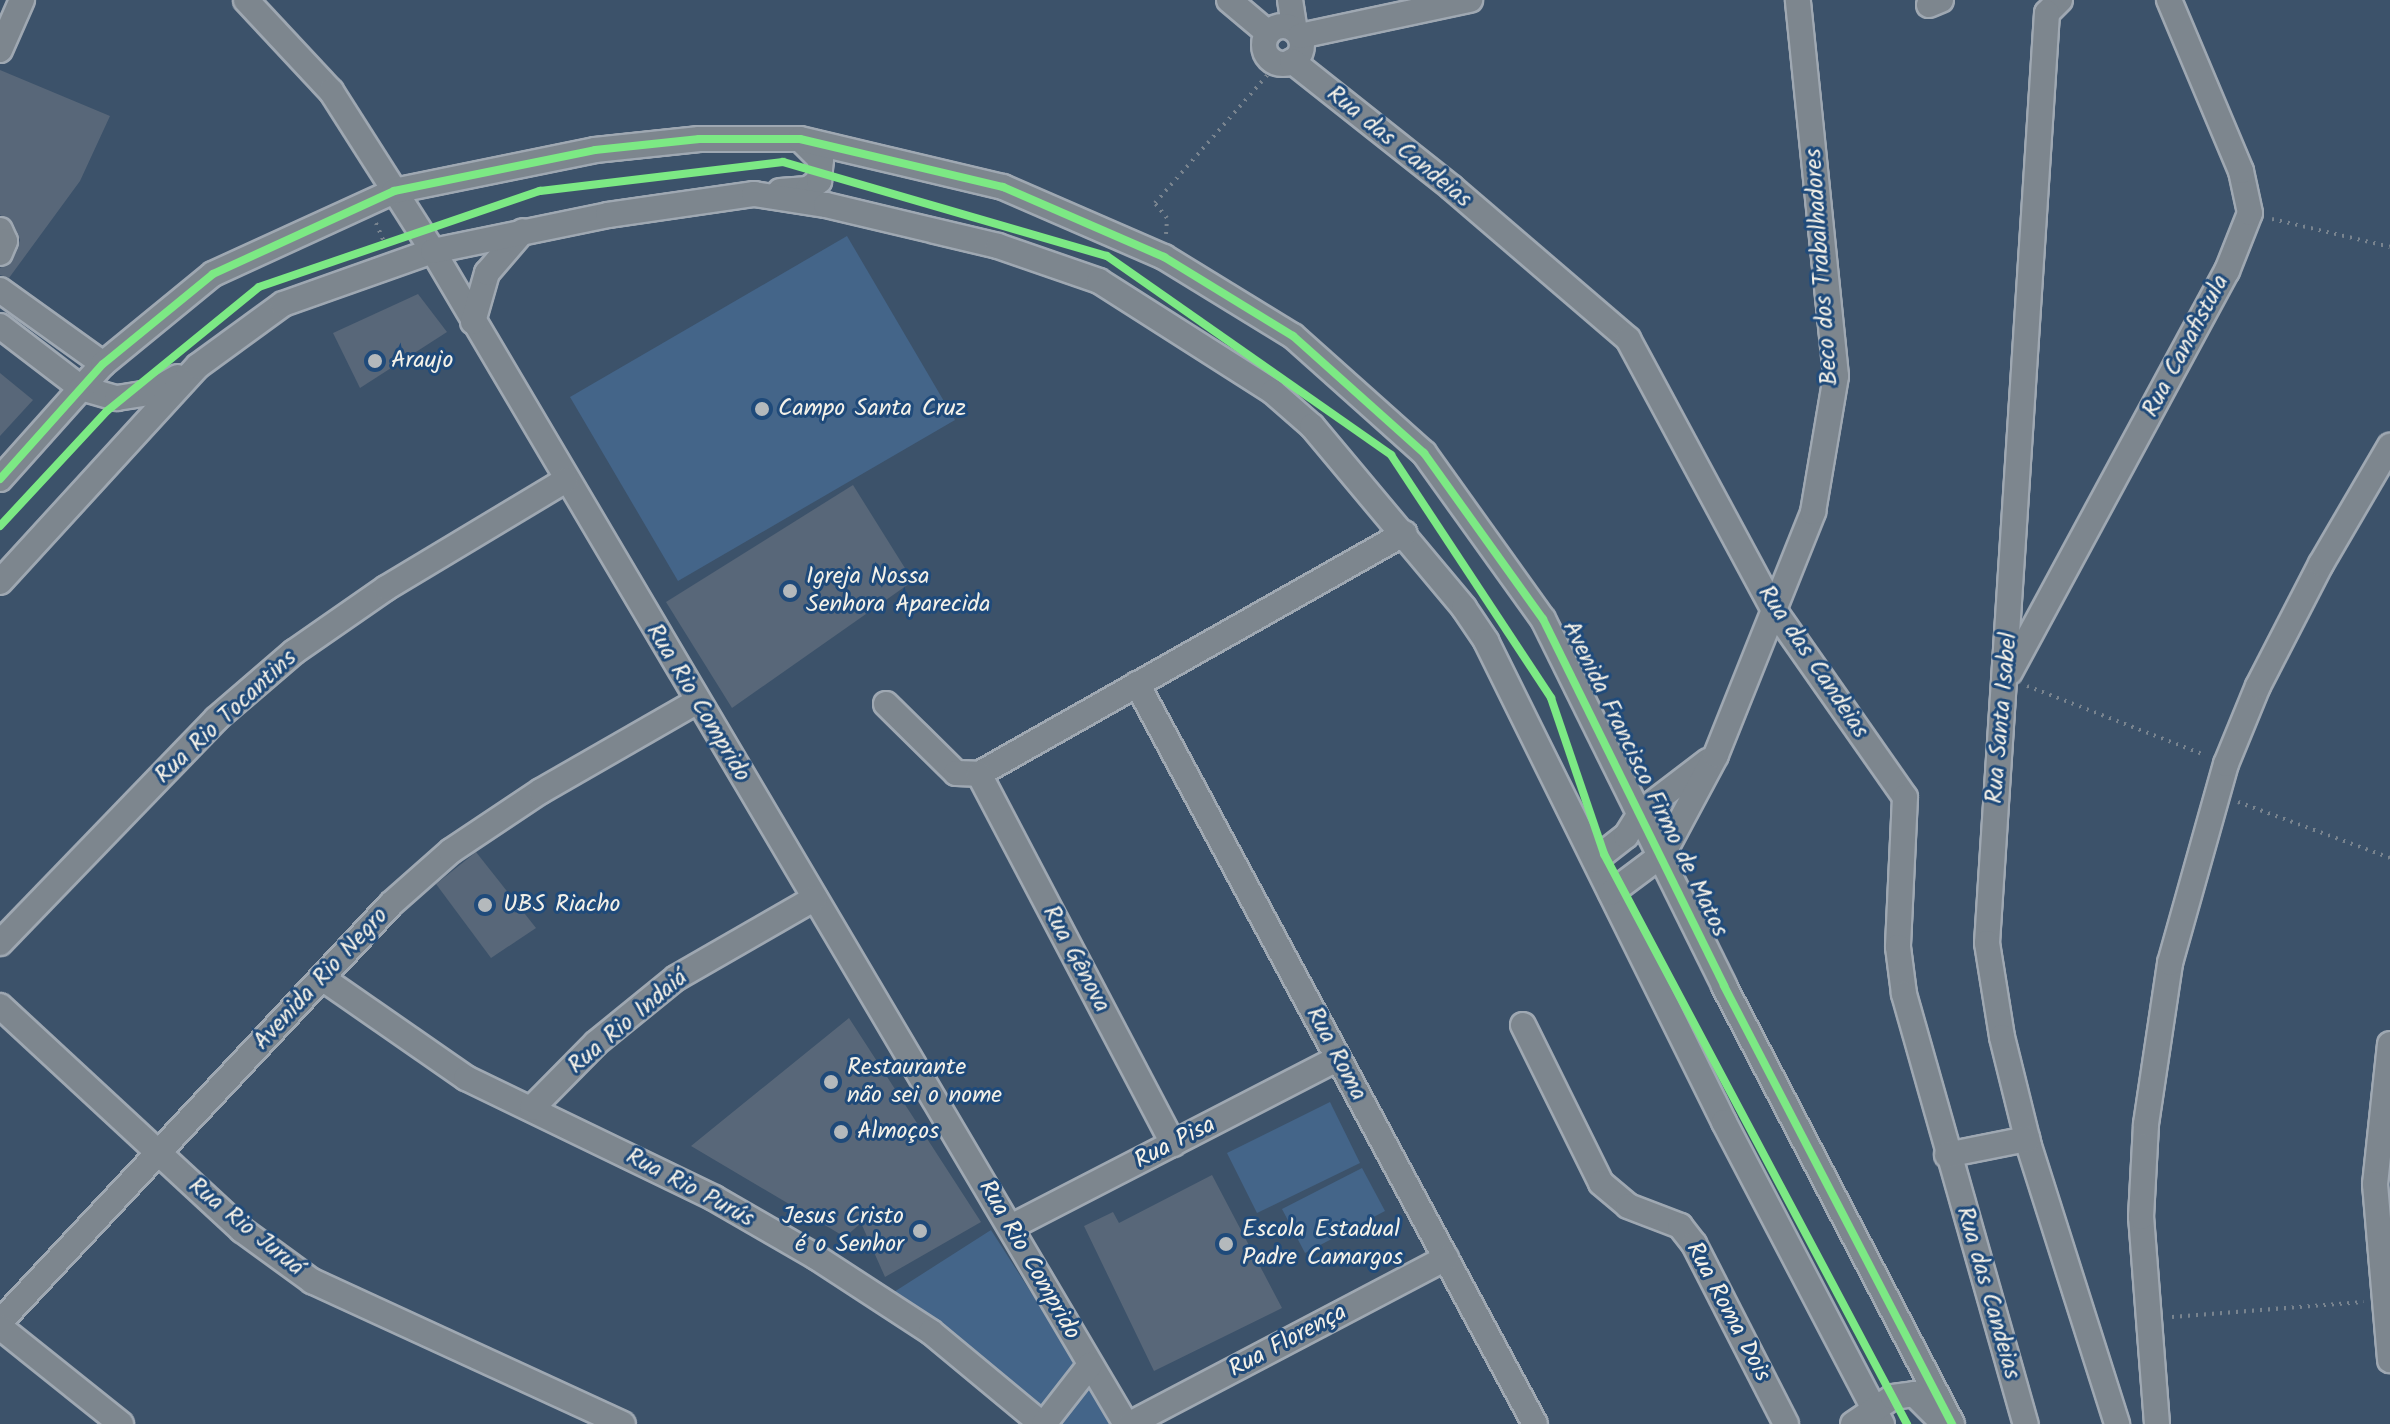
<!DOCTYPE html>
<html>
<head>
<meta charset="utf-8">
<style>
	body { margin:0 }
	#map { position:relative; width:2390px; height:1424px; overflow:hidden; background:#3c526a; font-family:Kalam,sans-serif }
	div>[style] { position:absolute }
	.green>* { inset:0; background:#446589 }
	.building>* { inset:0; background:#586779 }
	.path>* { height:4px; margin-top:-2px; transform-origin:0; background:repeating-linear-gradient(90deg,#79848f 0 2px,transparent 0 8px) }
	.roads { filter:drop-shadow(2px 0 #9fa8b2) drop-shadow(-2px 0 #9fa8b2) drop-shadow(0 2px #9fa8b2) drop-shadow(0 -2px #9fa8b2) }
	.minor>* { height:24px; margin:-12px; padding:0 12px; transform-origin:12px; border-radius:12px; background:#7d868e }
	.minor>.ring { margin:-12px; padding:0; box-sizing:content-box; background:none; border:24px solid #7d868e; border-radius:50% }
	.cycleway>* { height:8px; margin:-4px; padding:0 4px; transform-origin:4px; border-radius:4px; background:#7ce984 }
	.dots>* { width:22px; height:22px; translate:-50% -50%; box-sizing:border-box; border:4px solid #1f4a7a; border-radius:50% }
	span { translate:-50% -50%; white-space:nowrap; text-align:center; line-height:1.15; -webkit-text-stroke:6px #1f4a7a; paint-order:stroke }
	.street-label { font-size:24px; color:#f4f1e8 }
	.poi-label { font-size:24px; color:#f4f1e8 }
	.left { translate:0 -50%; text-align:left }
	.right { translate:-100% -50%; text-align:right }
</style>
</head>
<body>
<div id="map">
	<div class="green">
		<div style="clip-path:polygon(847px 236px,955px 420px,678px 581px,570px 397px)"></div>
		<div style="clip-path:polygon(1330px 1102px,1360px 1163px,1257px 1213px,1227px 1153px)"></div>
		<div style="clip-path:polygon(1362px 1168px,1385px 1211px,1305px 1253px,1282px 1209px)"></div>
		<div style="clip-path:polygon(991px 1230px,1077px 1364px,1038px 1410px,945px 1328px,894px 1292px)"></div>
		<div style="clip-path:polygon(1090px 1385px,1114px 1424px,1058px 1424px)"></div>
	</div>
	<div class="building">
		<div style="clip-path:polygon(0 70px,110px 116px,80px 181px,9px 278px,0 275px,0 268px,13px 259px,20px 240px,13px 223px,0 215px)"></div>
		<div style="clip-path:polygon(418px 294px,447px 332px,360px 388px,333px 333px)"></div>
		<div style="clip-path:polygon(0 373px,33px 400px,0 436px)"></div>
		<div style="clip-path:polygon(853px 485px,913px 581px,732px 708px,666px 602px)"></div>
		<div style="clip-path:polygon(476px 852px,536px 928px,491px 958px,436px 884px)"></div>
		<div style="clip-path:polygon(849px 1018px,981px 1222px,885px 1277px,861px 1223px,845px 1237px,691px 1146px)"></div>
		<div style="clip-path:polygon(1212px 1175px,1282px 1308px,1154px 1371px,1084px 1226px,1113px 1212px,1119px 1223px)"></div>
	</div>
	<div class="path">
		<div style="left:2272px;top:219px;width:121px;rotate:13.3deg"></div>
		<div style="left:376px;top:223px;width:23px;rotate:67deg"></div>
		<div style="left:1166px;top:234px;width:16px;rotate:-86deg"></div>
		<div style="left:1167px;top:218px;width:19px;rotate:-129deg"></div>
		<div style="left:1155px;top:203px;width:176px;rotate:-48.7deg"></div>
		<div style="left:2027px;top:686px;width:191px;rotate:21.2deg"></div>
		<div style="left:2238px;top:802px;width:162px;rotate:20.2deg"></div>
		<div style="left:2172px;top:1317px;width:192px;rotate:-4.5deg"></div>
	</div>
	<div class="roads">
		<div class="minor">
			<div style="left:246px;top:0;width:125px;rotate:47deg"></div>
			<div style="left:331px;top:91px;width:190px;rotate:57.5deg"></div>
			<div style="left:433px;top:251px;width:1362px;rotate:59.43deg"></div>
			<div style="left:1229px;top:0;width:51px;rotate:40.2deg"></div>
			<div style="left:1290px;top:0;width:30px;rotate:81deg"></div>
			<div style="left:2060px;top:0;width:18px;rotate:135deg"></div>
			<div style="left:2047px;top:13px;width:932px;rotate:93.69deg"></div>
			<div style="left:1987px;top:943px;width:95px;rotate:80.9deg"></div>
			<div style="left:2002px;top:1037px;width:112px;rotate:76.1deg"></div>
			<div style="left:2029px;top:1146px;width:292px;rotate:72.4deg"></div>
			<div style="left:1929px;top:5px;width:13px;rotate:-23deg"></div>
			<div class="ring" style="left:1264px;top:26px;width:14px;height:14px"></div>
			<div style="left:1300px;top:36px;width:174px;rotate:-12deg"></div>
			<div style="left:0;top:50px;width:55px;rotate:-66.3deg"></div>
			<div style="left:1292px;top:61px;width:204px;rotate:38.4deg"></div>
			<div style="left:1452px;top:188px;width:232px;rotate:40.6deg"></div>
			<div style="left:1628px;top:339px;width:308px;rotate:61.7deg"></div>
			<div style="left:1774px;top:610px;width:228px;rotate:55deg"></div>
			<div style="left:1905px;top:797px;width:150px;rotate:92.7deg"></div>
			<div style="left:1898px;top:947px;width:47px;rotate:82.7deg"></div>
			<div style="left:1904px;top:994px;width:447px;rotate:74.2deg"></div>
			<div style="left:780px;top:191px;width:28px;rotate:-4deg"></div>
			<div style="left:808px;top:189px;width:14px;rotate:-36deg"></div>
			<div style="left:819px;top:181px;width:21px;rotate:-85deg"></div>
			<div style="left:821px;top:160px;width:27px;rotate:-135deg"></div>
			<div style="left:0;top:230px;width:12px;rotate:66deg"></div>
			<div style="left:5px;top:241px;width:13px;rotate:113deg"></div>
			<div style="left:0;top:290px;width:127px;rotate:35.7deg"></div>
			<div style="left:473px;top:322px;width:51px;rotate:-74.1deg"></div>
			<div style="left:487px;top:273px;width:55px;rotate:-49.4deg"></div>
			<div style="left:0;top:326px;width:102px;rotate:37.4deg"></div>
			<div style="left:81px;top:388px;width:37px;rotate:16deg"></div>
			<div style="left:117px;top:398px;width:33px;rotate:-9deg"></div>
			<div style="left:150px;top:393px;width:32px;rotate:-30deg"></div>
			<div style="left:0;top:479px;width:154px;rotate:-48.2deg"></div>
			<div style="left:103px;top:364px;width:142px;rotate:-39.3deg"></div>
			<div style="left:213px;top:274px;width:199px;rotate:-24.6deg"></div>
			<div style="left:394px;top:191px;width:205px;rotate:-11.5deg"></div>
			<div style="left:595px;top:150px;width:105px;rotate:-6deg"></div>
			<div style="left:699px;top:139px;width:101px"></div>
			<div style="left:800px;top:139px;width:209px;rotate:13.3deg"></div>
			<div style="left:1003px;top:187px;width:176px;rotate:23.5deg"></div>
			<div style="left:1164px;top:257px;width:151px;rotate:31.5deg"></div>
			<div style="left:1293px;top:336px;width:176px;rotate:41.8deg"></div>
			<div style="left:1424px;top:453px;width:204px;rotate:54.4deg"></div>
			<div style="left:1543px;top:619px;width:409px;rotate:63.7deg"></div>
			<div style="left:1724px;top:986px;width:494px;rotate:62.5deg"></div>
			<div style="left:0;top:582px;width:293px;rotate:-47.5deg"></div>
			<div style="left:198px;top:366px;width:105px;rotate:-36.1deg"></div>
			<div style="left:283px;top:304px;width:159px;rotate:-19.5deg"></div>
			<div style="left:433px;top:251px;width:179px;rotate:-11.6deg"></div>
			<div style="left:608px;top:215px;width:148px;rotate:-8.2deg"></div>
			<div style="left:754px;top:194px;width:73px;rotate:8.7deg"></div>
			<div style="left:826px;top:205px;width:177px;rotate:13.4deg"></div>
			<div style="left:998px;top:246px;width:107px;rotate:19.1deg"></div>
			<div style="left:1099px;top:281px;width:206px;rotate:32.5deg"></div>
			<div style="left:1273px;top:392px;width:52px;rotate:41.1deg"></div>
			<div style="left:1312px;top:426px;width:237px;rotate:50.1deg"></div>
			<div style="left:1464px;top:608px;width:40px;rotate:56deg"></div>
			<div style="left:1486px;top:641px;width:537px;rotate:63.67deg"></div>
			<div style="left:1724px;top:1122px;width:341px;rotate:62.4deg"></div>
			<div style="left:2010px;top:672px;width:456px;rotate:-61.6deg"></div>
			<div style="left:2227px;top:271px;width:62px;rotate:-68.4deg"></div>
			<div style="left:2250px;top:213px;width:43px;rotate:-102.1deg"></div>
			<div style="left:2241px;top:171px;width:186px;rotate:-112.8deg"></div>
			<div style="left:1137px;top:684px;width:840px;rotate:61.73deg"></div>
			<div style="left:886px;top:704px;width:98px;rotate:44.6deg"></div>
			<div style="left:956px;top:773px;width:23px;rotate:2deg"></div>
			<div style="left:979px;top:774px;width:489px;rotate:-29.5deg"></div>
			<div style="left:979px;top:774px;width:418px;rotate:62.3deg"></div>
			<div style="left:1595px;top:860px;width:39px;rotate:-38deg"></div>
			<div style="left:1626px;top:836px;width:28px;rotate:-58deg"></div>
			<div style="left:1641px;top:812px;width:84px;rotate:-37.3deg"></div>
			<div style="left:1611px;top:893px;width:65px;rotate:-36.9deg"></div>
			<div style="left:1663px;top:854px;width:112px;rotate:-61.8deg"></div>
			<div style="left:1716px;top:755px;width:262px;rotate:-68.2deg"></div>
			<div style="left:1813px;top:512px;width:138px;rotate:-80.4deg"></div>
			<div style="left:1836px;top:376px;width:378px;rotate:-95.8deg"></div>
			<div style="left:0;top:943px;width:311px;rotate:-46deg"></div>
			<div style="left:216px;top:719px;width:103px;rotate:-40.7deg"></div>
			<div style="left:294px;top:652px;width:112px;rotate:-34.8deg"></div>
			<div style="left:386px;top:588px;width:210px;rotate:-31deg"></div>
			<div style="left:322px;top:978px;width:175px;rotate:34.8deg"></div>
			<div style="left:466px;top:1078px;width:276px;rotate:25.8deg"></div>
			<div style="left:714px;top:1198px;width:118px;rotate:30deg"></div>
			<div style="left:816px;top:1257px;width:137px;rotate:33.1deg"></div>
			<div style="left:931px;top:1332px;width:144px;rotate:39.7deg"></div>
			<div style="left:0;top:1006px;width:330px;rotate:42.8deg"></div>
			<div style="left:242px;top:1230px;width:87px;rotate:36.1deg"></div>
			<div style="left:312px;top:1281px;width:342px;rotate:24.7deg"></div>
			<div style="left:1523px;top:1025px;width:176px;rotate:63.7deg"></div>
			<div style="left:1601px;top:1183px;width:35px;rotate:40deg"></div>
			<div style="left:1628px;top:1206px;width:56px;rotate:21deg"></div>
			<div style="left:1680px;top:1226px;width:23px;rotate:52deg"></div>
			<div style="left:1694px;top:1244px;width:202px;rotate:62.9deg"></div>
			<div style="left:2390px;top:1044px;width:141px;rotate:96.1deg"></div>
			<div style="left:2375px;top:1184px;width:177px;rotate:85.1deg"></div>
			<div style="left:532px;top:1108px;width:91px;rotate:-45.4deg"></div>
			<div style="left:596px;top:1043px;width:103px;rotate:-39.1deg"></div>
			<div style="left:676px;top:978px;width:160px;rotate:-29.9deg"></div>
			<div style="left:1947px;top:1155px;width:82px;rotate:-11.3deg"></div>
			<div style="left:1011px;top:1227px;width:368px;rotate:-27.3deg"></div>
			<div style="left:0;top:1322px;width:572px;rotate:-46.91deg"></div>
			<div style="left:391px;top:904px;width:80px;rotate:-41.5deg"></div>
			<div style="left:451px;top:851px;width:108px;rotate:-33.7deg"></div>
			<div style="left:541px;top:791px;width:179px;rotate:-29.9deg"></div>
			<div style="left:0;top:1327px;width:155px;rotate:38.7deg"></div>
			<div style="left:1044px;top:1424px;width:75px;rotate:-52.1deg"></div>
			<div style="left:1130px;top:1424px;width:357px;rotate:-27.7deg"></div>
			<div style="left:1853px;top:1424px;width:48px;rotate:-34deg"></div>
			<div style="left:1893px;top:1397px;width:21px;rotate:-8deg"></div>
			<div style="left:1914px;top:1394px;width:40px;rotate:45deg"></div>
			<div style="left:2157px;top:1424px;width:208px;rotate:-94.4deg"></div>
			<div style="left:2141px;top:1217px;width:93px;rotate:-86.9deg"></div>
			<div style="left:2146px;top:1124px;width:163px;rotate:-81.5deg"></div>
			<div style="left:2170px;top:963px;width:207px;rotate:-74.3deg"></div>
			<div style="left:2226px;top:764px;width:84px;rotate:-67.7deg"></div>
			<div style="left:2258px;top:686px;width:137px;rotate:-62.7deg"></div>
			<div style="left:2321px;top:564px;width:137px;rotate:-59.7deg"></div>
		</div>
	</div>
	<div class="cycleway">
		<div style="left:0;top:479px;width:154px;rotate:-48.2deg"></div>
		<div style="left:103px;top:364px;width:142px;rotate:-39.3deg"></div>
		<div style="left:213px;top:274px;width:199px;rotate:-24.6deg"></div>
		<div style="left:394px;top:191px;width:205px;rotate:-11.5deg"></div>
		<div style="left:595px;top:150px;width:105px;rotate:-6deg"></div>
		<div style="left:699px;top:139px;width:101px"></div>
		<div style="left:800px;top:139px;width:209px;rotate:13.3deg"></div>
		<div style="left:1003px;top:187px;width:176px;rotate:23.5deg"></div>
		<div style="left:1164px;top:257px;width:151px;rotate:31.5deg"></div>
		<div style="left:1293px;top:336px;width:176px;rotate:41.8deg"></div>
		<div style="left:1424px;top:453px;width:204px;rotate:54.4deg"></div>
		<div style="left:1543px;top:619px;width:409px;rotate:63.7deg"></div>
		<div style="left:1724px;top:986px;width:494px;rotate:62.5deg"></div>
		<div style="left:0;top:526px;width:157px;rotate:-47.1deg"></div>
		<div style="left:107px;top:411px;width:196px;rotate:-39.2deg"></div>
		<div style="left:259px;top:287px;width:297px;rotate:-18.9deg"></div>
		<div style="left:540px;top:191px;width:245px;rotate:-6.8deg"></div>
		<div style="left:783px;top:162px;width:337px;rotate:16.2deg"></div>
		<div style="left:1107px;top:256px;width:347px;rotate:35deg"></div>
		<div style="left:1391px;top:455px;width:291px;rotate:56.6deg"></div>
		<div style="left:1551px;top:698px;width:165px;rotate:71.2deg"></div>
		<div style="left:1604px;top:854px;width:646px;rotate:62.01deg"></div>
	</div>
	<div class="dots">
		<div style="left:375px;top:361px;background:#b4b9bc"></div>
		<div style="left:762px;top:409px;background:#b4b9bc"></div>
		<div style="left:790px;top:591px;background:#b4b9bc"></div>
		<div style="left:485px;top:905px;background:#b4b9bc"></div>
		<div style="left:831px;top:1082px;background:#b4b9bc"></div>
		<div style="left:841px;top:1132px;background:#b4b9bc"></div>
		<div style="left:920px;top:1231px;background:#b4b9bc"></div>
		<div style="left:1226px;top:1244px;background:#b4b9bc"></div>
	</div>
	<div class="street-label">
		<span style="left:1399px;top:147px;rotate:39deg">Rua das Candeias</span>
		<span style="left:1822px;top:267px;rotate:-94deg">Beco dos Trabalhadores</span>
		<span style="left:2186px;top:346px;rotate:-62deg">Rua Canafistula</span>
		<span style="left:1813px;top:662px;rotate:56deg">Rua das Candeias</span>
		<span style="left:698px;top:703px;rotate:59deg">Rua Rio Comprido</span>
		<span style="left:226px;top:717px;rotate:-43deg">Rua Rio Tocantins</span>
		<span style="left:2002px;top:718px;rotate:-85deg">Rua Santa Isabel</span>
		<span style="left:1645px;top:779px;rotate:64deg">Avenida Francisco Firmo de Matos</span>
		<span style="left:1076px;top:959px;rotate:62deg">Rua Gênova</span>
		<span style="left:321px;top:979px;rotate:-47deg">Avenida Rio Negro</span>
		<span style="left:628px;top:1022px;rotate:-40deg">Rua Rio Indaiá</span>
		<span style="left:1336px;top:1054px;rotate:62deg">Rua Roma</span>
		<span style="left:1175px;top:1143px;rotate:-27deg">Rua Pisa</span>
		<span style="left:690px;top:1188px;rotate:28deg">Rua Rio Purús</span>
		<span style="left:246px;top:1227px;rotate:39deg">Rua Rio Juruá</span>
		<span style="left:1029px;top:1260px;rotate:60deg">Rua Rio Comprido</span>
		<span style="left:1988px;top:1293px;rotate:74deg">Rua das Candeias</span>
		<span style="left:1728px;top:1312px;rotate:62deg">Rua Roma Dois</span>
		<span style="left:1288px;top:1341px;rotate:-28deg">Rua Florença</span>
	</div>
	<div class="poi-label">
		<span class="left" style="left:391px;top:361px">Araujo</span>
		<span class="left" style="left:778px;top:409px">Campo Santa Cruz</span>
		<span class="left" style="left:806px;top:591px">Igreja Nossa<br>Senhora Aparecida</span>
		<span class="left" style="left:503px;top:905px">UBS Riacho</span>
		<span class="left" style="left:847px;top:1082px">Restaurante<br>não sei o nome</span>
		<span class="left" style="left:857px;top:1132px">Almoços</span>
		<span class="right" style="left:904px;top:1231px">Jesus Cristo<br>é o Senhor</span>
		<span class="left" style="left:1242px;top:1244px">Escola Estadual<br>Padre Camargos</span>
	</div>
</div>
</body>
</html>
